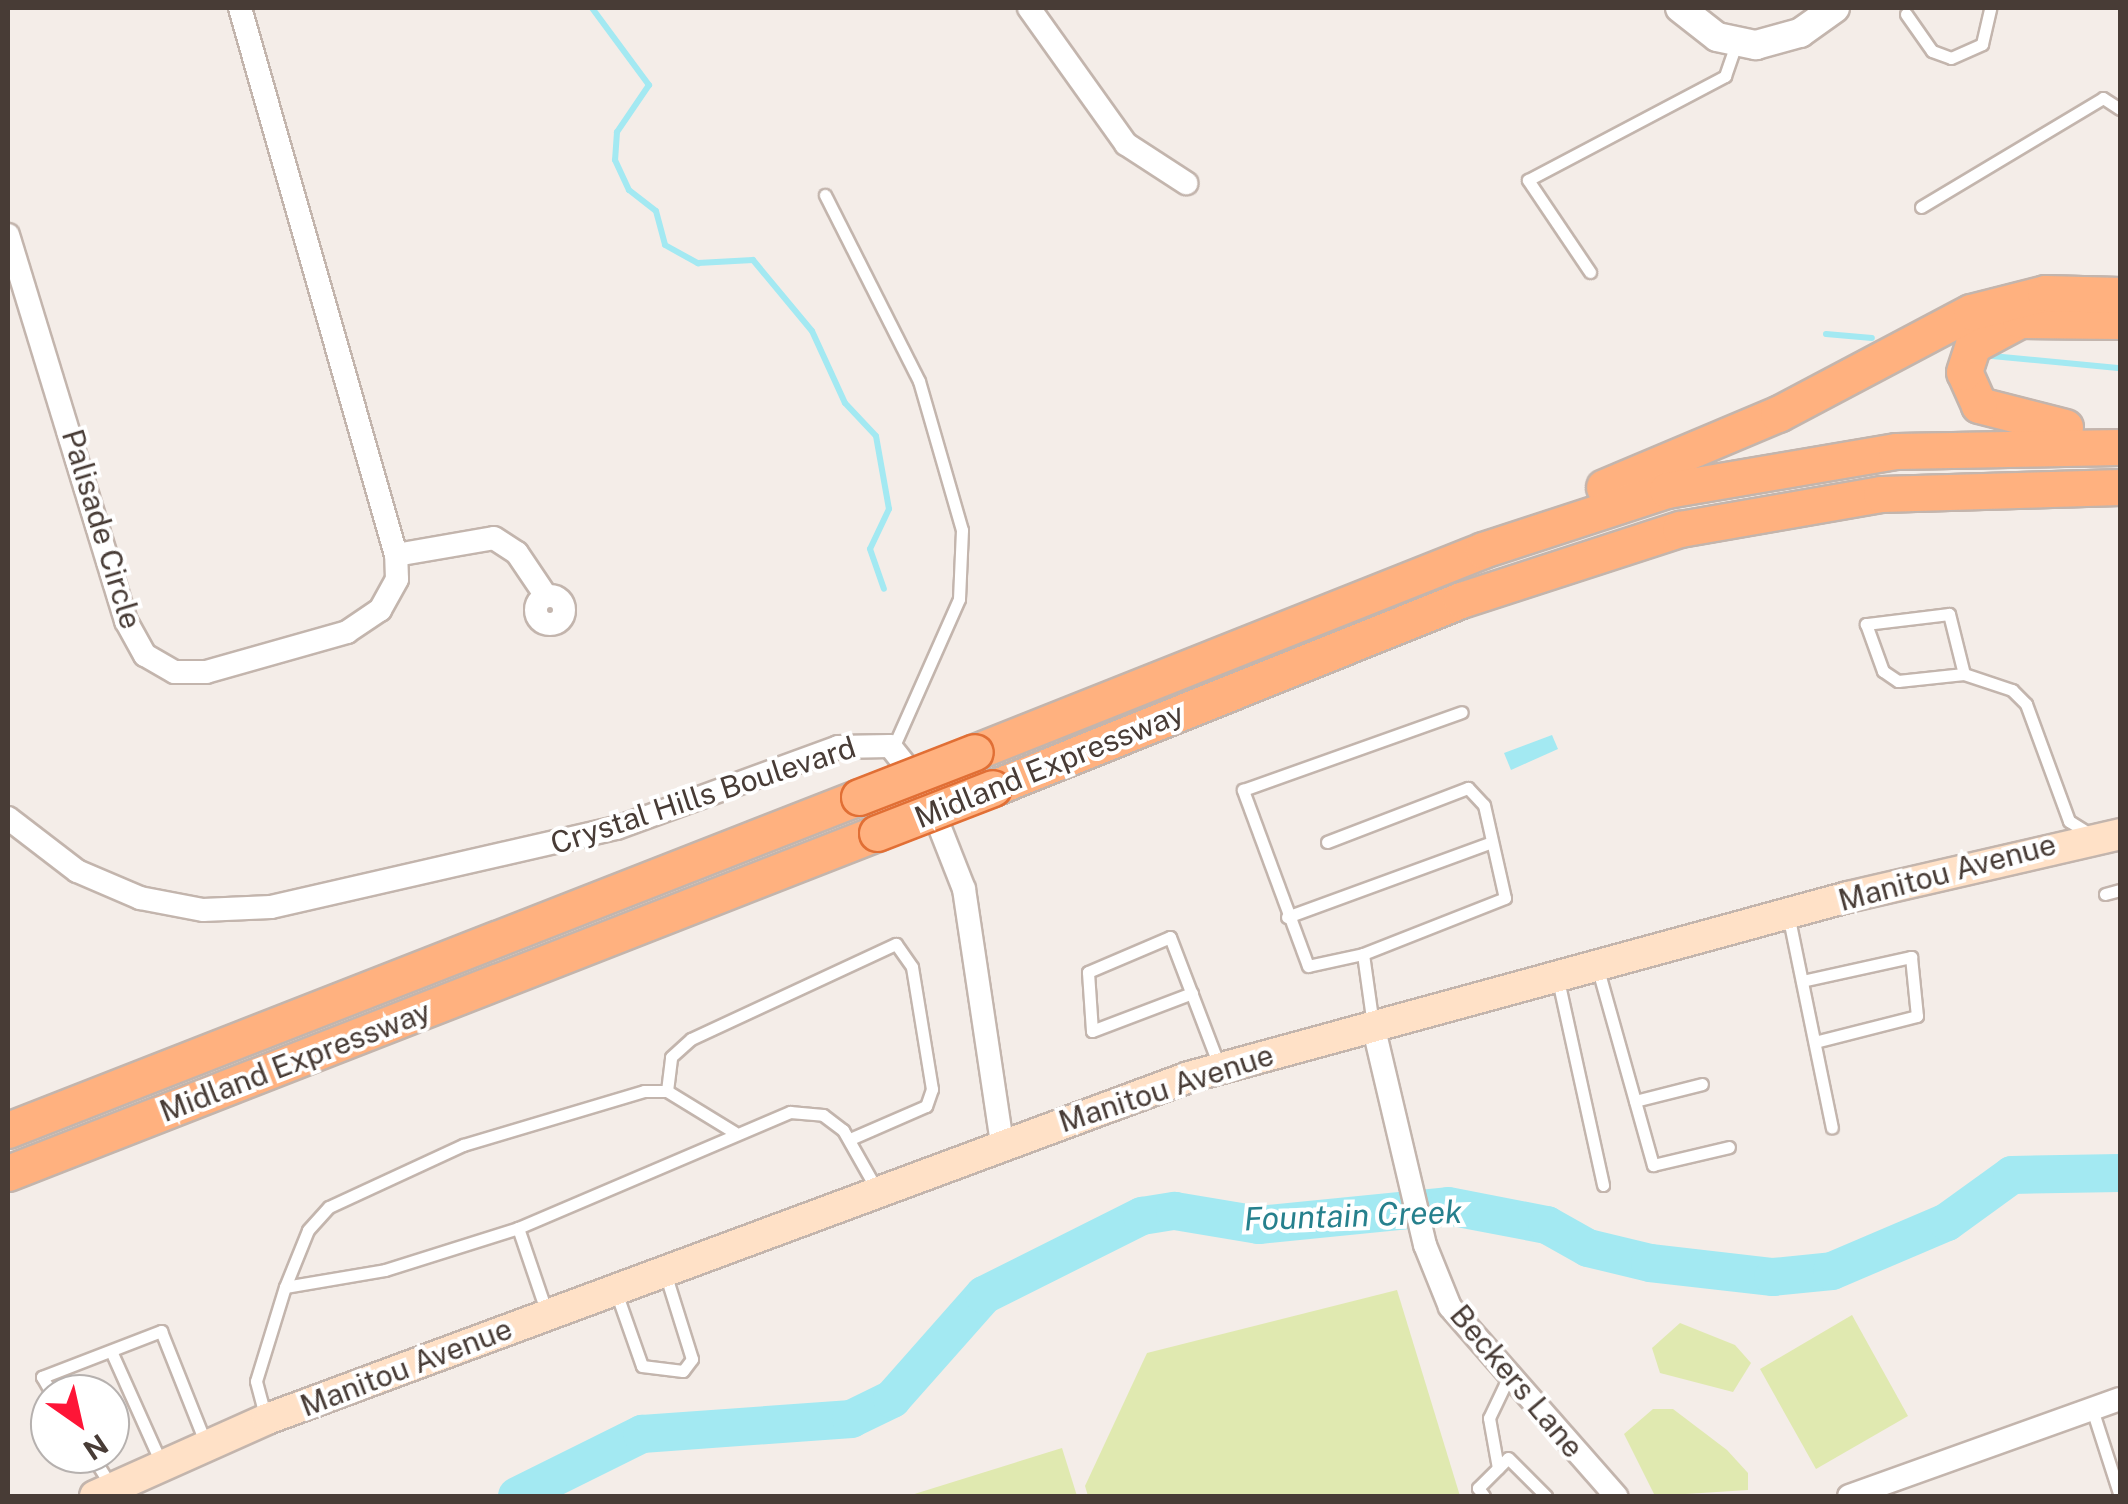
<!DOCTYPE html>
<html>
<head>
<meta charset="utf-8">
<style>
	body { margin:0 }
	#map { position:relative; width:2128px; height:1504px; overflow:hidden; background:#f4ede8; font-family:"Public Sans",sans-serif }
	div>[style] { position:absolute }
	.green>* { inset:0; background:#e0e9b0 }
	.water>* { inset:0; background:#a3e9f2 }
	.stream>* { height:6px; margin:-3px; padding:0 3px; transform-origin:3px; border-radius:3px; background:#a3e9f2 }
	.river>* { height:38px; margin:-19px; padding:0 19px; transform-origin:19px; border-radius:19px; background:#a3e9f2 }
	.roads { filter:drop-shadow(2px 0 #c3b5ad) drop-shadow(-2px 0 #c3b5ad) drop-shadow(0 2px #c3b5ad) drop-shadow(0 -2px #c3b5ad) }
	.service>* { height:11px; margin:-5.5px; padding:0 5.5px; transform-origin:5.5px; border-radius:5.5px; background:#fff }
	.minor>* { height:22px; margin:-11px; padding:0 11px; transform-origin:11px; border-radius:11px; background:#fff }
	.minor>.ring { margin:-11px; padding:0; box-sizing:content-box; background:none; border:22px solid #fff; border-radius:50% }
	.tertiary>* { height:28px; margin:-14px; padding:0 14px; transform-origin:14px; border-radius:14px; background:#fff }
	.secondary>* { height:30px; margin:-15px; padding:0 15px; transform-origin:15px; border-radius:15px; background:#ffe1c7 }
	.trunk>* { height:35px; margin:-17.5px; padding:0 17.5px; transform-origin:17.5px; border-radius:17.5px; background:#ffb17f }
	.bridges { filter:drop-shadow(2px 0 #e16f35) drop-shadow(-2px 0 #e16f35) drop-shadow(0 2px #e16f35) drop-shadow(0 -2px #e16f35) }
	.trunk-bridge>* { height:35px; margin:-17.5px; padding:0 17.5px; transform-origin:17.5px; border-radius:17.5px; background:#ffb17f }
	span { translate:-50% -50%; white-space:nowrap; text-align:center; line-height:1.15; -webkit-text-stroke:8px #fff; paint-order:stroke }
	.street-label { font-size:30px; color:#483c36 }
	.water-label { font-size:32px; color:#26808d; font-style:italic }
	.frame { position:absolute; inset:0; border:10px solid #483c36; pointer-events:none }
	.north { position:absolute; left:30px; top:1374px; width:100px; height:100px; box-sizing:border-box; background:#fff; border:2px solid #b6b1af; border-radius:50%; rotate:146deg; font-size:28px; font-weight:700; line-height:40px; text-align:center; color:#483c36 }
	.north::after { content:''; display:block; margin:auto; width:35px; height:45px; background:#fe1537; clip-path:polygon(50% 0,100% 100%,50% 72%,0 100%) }
</style>
</head>
<body>
<div id="map">
	<div class="green">
		<div style="clip-path:polygon(1397px 1290px,1460px 1496px,1088px 1496px,1085px 1486px,1147px 1353px)"></div>
		<div style="clip-path:polygon(1852px 1315px,1908px 1416px,1816px 1469px,1760px 1369px)"></div>
		<div style="clip-path:polygon(1680px 1323px,1735px 1345px,1751px 1363px,1733px 1392px,1660px 1373px,1652px 1348px)"></div>
		<div style="clip-path:polygon(1653px 1409px,1673px 1409px,1727px 1450px,1748px 1473px,1748px 1490px,1655px 1496px,1624px 1434px)"></div>
		<div style="clip-path:polygon(1062px 1448px,1077px 1496px,908px 1496px)"></div>
	</div>
	<div class="water">
		<div style="clip-path:polygon(1552px 735px,1558px 749px,1511px 770px,1504px 753px)"></div>
	</div>
	<div class="stream">
		<div style="left:592px;top:8px;width:96px;rotate:53.5deg"></div>
		<div style="left:649px;top:85px;width:57px;rotate:124.2deg"></div>
		<div style="left:617px;top:132px;width:28px;rotate:94deg"></div>
		<div style="left:615px;top:160px;width:33px;rotate:65deg"></div>
		<div style="left:629px;top:190px;width:34px;rotate:38deg"></div>
		<div style="left:656px;top:211px;width:35px;rotate:75deg"></div>
		<div style="left:665px;top:245px;width:38px;rotate:29deg"></div>
		<div style="left:698px;top:263px;width:55px;rotate:-3.1deg"></div>
		<div style="left:753px;top:260px;width:92px;rotate:50.3deg"></div>
		<div style="left:812px;top:331px;width:79px;rotate:65.4deg"></div>
		<div style="left:845px;top:403px;width:45px;rotate:46.8deg"></div>
		<div style="left:876px;top:436px;width:74px;rotate:79.9deg"></div>
		<div style="left:889px;top:509px;width:44px;rotate:115.4deg"></div>
		<div style="left:870px;top:549px;width:42px;rotate:70.7deg"></div>
		<div style="left:1826px;top:334px;width:46px;rotate:5deg"></div>
		<div style="left:1992px;top:356px;width:129px;rotate:5.4deg"></div>
	</div>
	<div class="river">
		<div style="left:517px;top:1496px;width:140px;rotate:-26.4deg"></div>
		<div style="left:642px;top:1434px;width:210px;rotate:-4.1deg"></div>
		<div style="left:851px;top:1419px;width:46px;rotate:-26deg"></div>
		<div style="left:892px;top:1399px;width:139px;rotate:-48.5deg"></div>
		<div style="left:984px;top:1295px;width:177px;rotate:-26.6deg"></div>
		<div style="left:1142px;top:1216px;width:33px;rotate:-9deg"></div>
		<div style="left:1175px;top:1211px;width:85px;rotate:9.5deg"></div>
		<div style="left:1259px;top:1225px;width:190px;rotate:-5.7deg"></div>
		<div style="left:1448px;top:1206px;width:101px;rotate:10.9deg"></div>
		<div style="left:1547px;top:1225px;width:47px;rotate:29.3deg"></div>
		<div style="left:1588px;top:1248px;width:64px;rotate:13.6deg"></div>
		<div style="left:1650px;top:1263px;width:124px;rotate:6.5deg"></div>
		<div style="left:1773px;top:1277px;width:59px;rotate:-5.8deg"></div>
		<div style="left:1832px;top:1271px;width:125px;rotate:-23.1deg"></div>
		<div style="left:1947px;top:1222px;width:80px;rotate:-35.9deg"></div>
		<div style="left:2012px;top:1175px;width:108px;rotate:-1.1deg"></div>
	</div>
	<div class="roads">
		<div class="service">
			<div style="left:1906px;top:14px;width:45px;rotate:54.9deg"></div>
			<div style="left:1932px;top:51px;width:20px;rotate:20deg"></div>
			<div style="left:1951px;top:58px;width:34px;rotate:-24deg"></div>
			<div style="left:1982px;top:44px;width:37px;rotate:-77deg"></div>
			<div style="left:825px;top:195px;width:208px;rotate:63.2deg"></div>
			<div style="left:919px;top:381px;width:155px;rotate:73.9deg"></div>
			<div style="left:962px;top:530px;width:69px;rotate:92.5deg"></div>
			<div style="left:959px;top:599px;width:163px;rotate:113.9deg"></div>
			<div style="left:1921px;top:207px;width:212px;rotate:-30.9deg"></div>
			<div style="left:2103px;top:98px;width:20px;rotate:33deg"></div>
			<div style="left:1590px;top:272px;width:111px;rotate:-124deg"></div>
			<div style="left:1528px;top:180px;width:223px;rotate:-27.8deg"></div>
			<div style="left:1725px;top:76px;width:36px;rotate:-71deg"></div>
			<div style="left:1964px;top:674px;width:62px;rotate:-104deg"></div>
			<div style="left:1949px;top:614px;width:84px;rotate:173.1deg"></div>
			<div style="left:1866px;top:624px;width:50px;rotate:70.1deg"></div>
			<div style="left:1883px;top:671px;width:18px;rotate:34deg"></div>
			<div style="left:1898px;top:681px;width:66px;rotate:-6.1deg"></div>
			<div style="left:1964px;top:674px;width:51px;rotate:18.4deg"></div>
			<div style="left:2012px;top:690px;width:20px;rotate:45deg"></div>
			<div style="left:2026px;top:704px;width:125px;rotate:69.8deg"></div>
			<div style="left:2069px;top:821px;width:26px;rotate:32deg"></div>
			<div style="left:1327px;top:842px;width:151px;rotate:-21deg"></div>
			<div style="left:1468px;top:788px;width:23px;rotate:47deg"></div>
			<div style="left:1484px;top:805px;width:95px;rotate:77.3deg"></div>
			<div style="left:1505px;top:898px;width:153px;rotate:158.5deg"></div>
			<div style="left:1363px;top:954px;width:72px;rotate:82deg"></div>
			<div style="left:2105px;top:894px;width:16px;rotate:-15deg"></div>
			<div style="left:1788px;top:914px;width:218px;rotate:78.4deg"></div>
			<div style="left:1287px;top:917px;width:215px;rotate:-20.1deg"></div>
			<div style="left:1363px;top:954px;width:56px;rotate:167.7deg"></div>
			<div style="left:1308px;top:966px;width:188px;rotate:-110.3deg"></div>
			<div style="left:1243px;top:790px;width:232px;rotate:-19.6deg"></div>
			<div style="left:1597px;top:966px;width:207px;rotate:74.3deg"></div>
			<div style="left:1653px;top:1165px;width:78px;rotate:-13.3deg"></div>
			<div style="left:1558px;top:980px;width:210px;rotate:77.6deg"></div>
			<div style="left:1802px;top:981px;width:112px;rotate:-12.4deg"></div>
			<div style="left:1911px;top:957px;width:59px;rotate:84.2deg"></div>
			<div style="left:1917px;top:1016px;width:105px;rotate:165.7deg"></div>
			<div style="left:1192px;top:993px;width:107px;rotate:159.2deg"></div>
			<div style="left:1092px;top:1031px;width:59px;rotate:-93.9deg"></div>
			<div style="left:1088px;top:972px;width:89px;rotate:-23.1deg"></div>
			<div style="left:1170px;top:937px;width:140px;rotate:69.1deg"></div>
			<div style="left:667px;top:1091px;width:34px;rotate:-83deg"></div>
			<div style="left:671px;top:1057px;width:27px;rotate:-42deg"></div>
			<div style="left:691px;top:1039px;width:226px;rotate:-24.9deg"></div>
			<div style="left:896px;top:944px;width:28px;rotate:55deg"></div>
			<div style="left:912px;top:967px;width:124px;rotate:80.7deg"></div>
			<div style="left:932px;top:1089px;width:18px;rotate:109deg"></div>
			<div style="left:926px;top:1106px;width:83px;rotate:156.5deg"></div>
			<div style="left:1635px;top:1101px;width:69px;rotate:-14.2deg"></div>
			<div style="left:518px;top:1228px;width:90px;rotate:71.2deg"></div>
			<div style="left:285px;top:1287px;width:61px;rotate:-68deg"></div>
			<div style="left:308px;top:1230px;width:31px;rotate:-48deg"></div>
			<div style="left:329px;top:1207px;width:148px;rotate:-24.8deg"></div>
			<div style="left:463px;top:1145px;width:189px;rotate:-16.6deg"></div>
			<div style="left:644px;top:1091px;width:23px"></div>
			<div style="left:667px;top:1091px;width:79px;rotate:31.5deg"></div>
			<div style="left:616px;top:1292px;width:78px;rotate:70.6deg"></div>
			<div style="left:642px;top:1366px;width:41px;rotate:7deg"></div>
			<div style="left:683px;top:1371px;width:15px;rotate:-53deg"></div>
			<div style="left:692px;top:1359px;width:90px;rotate:-107.4deg"></div>
			<div style="left:111px;top:1351px;width:125px;rotate:65.9deg"></div>
			<div style="left:52px;top:1394px;width:20px;rotate:-120deg"></div>
			<div style="left:42px;top:1377px;width:128px;rotate:-21.1deg"></div>
			<div style="left:161px;top:1331px;width:122px;rotate:68.3deg"></div>
			<div style="left:2092px;top:1409px;width:91px;rotate:72.2deg"></div>
			<div style="left:265px;top:1415px;width:35px;rotate:-105deg"></div>
			<div style="left:256px;top:1381px;width:98px;rotate:-72.9deg"></div>
			<div style="left:285px;top:1287px;width:101px;rotate:-9.6deg"></div>
			<div style="left:385px;top:1270px;width:139px;rotate:-17.5deg"></div>
			<div style="left:518px;top:1228px;width:296px;rotate:-23.1deg"></div>
			<div style="left:790px;top:1112px;width:33px;rotate:5deg"></div>
			<div style="left:823px;top:1115px;width:25px;rotate:37deg"></div>
			<div style="left:843px;top:1130px;width:69px;rotate:60.5deg"></div>
			<div style="left:91px;top:1454px;width:40px;rotate:58deg"></div>
			<div style="left:1498px;top:1468px;width:51px;rotate:-100.2deg"></div>
			<div style="left:1489px;top:1418px;width:47px;rotate:-64.5deg"></div>
			<div style="left:1484px;top:1496px;width:10px;rotate:-127deg"></div>
			<div style="left:1478px;top:1488px;width:42px;rotate:-45deg"></div>
			<div style="left:1508px;top:1458px;width:54px;rotate:45deg"></div>
		</div>
		<div class="minor">
			<div style="left:1029px;top:8px;width:167px;rotate:54.5deg"></div>
			<div style="left:1126px;top:144px;width:72px;rotate:33deg"></div>
			<div style="left:8px;top:235px;width:404px;rotate:73deg"></div>
			<div style="left:126px;top:621px;width:39px;rotate:61deg"></div>
			<div style="left:145px;top:655px;width:34px;rotate:30deg"></div>
			<div style="left:175px;top:672px;width:31px"></div>
			<div style="left:206px;top:672px;width:147px;rotate:-15.8deg"></div>
			<div style="left:347px;top:632px;width:40px;rotate:-34deg"></div>
			<div style="left:380px;top:610px;width:35px;rotate:-61deg"></div>
			<div style="left:397px;top:579px;width:24px;rotate:-92deg"></div>
			<div style="left:396px;top:555px;width:569px;rotate:-105.92deg"></div>
			<div style="left:396px;top:555px;width:99px;rotate:-9.8deg"></div>
			<div style="left:494px;top:538px;width:27px;rotate:33deg"></div>
			<div style="left:517px;top:553px;width:52px;rotate:56deg"></div>
			<div class="ring" style="left:536px;top:596px;width:6px;height:6px"></div>
			<div style="left:8px;top:818px;width:87px;rotate:37.5deg"></div>
			<div style="left:77px;top:871px;width:69px;rotate:23.2deg"></div>
			<div style="left:140px;top:898px;width:64px;rotate:10.8deg"></div>
			<div style="left:203px;top:910px;width:68px;rotate:-2.5deg"></div>
			<div style="left:271px;top:907px;width:355px;rotate:-12.9deg"></div>
			<div style="left:617px;top:828px;width:235px;rotate:-20.1deg"></div>
			<div style="left:838px;top:747px;width:52px;rotate:-1.1deg"></div>
			<div style="left:890px;top:746px;width:56px;rotate:51.5deg"></div>
			<div style="left:925px;top:790px;width:106px;rotate:68.5deg"></div>
			<div style="left:964px;top:889px;width:256px;rotate:81.5deg"></div>
			<div style="left:1373px;top:1025px;width:226px;rotate:76.7deg"></div>
			<div style="left:1425px;top:1245px;width:67px;rotate:68deg"></div>
			<div style="left:1450px;top:1307px;width:252px;rotate:48.7deg"></div>
			<div style="left:1849px;top:1496px;width:288px;rotate:-19.7deg"></div>
		</div>
		<div class="tertiary">
			<div style="left:1680px;top:8px;width:47px;rotate:38.1deg"></div>
			<div style="left:1717px;top:37px;width:40px;rotate:12deg"></div>
			<div style="left:1756px;top:45px;width:46px;rotate:-15.3deg"></div>
			<div style="left:1800px;top:33px;width:43px;rotate:-35.5deg"></div>
		</div>
		<div class="secondary">
			<div style="left:95px;top:1496px;width:188px;rotate:-24.1deg"></div>
			<div style="left:267px;top:1419px;width:983px;rotate:-20.35deg"></div>
			<div style="left:1189px;top:1077px;width:683px;rotate:-15.28deg"></div>
			<div style="left:1848px;top:897px;width:279px;rotate:-13deg"></div>
		</div>
		<div class="trunk">
			<div style="left:2065px;top:427px;width:89px;rotate:-165.7deg"></div>
			<div style="left:1979px;top:405px;width:36px;rotate:-114deg"></div>
			<div style="left:1964px;top:372px;width:28px;rotate:-72deg"></div>
			<div style="left:1973px;top:345px;width:53px;rotate:-28deg"></div>
			<div style="left:2020px;top:320px;width:100px;rotate:0.6deg"></div>
			<div style="left:1604px;top:487px;width:189px;rotate:-22.8deg"></div>
			<div style="left:1778px;top:414px;width:218px;rotate:-27.9deg"></div>
			<div style="left:1971px;top:312px;width:76px;rotate:-14.4deg"></div>
			<div style="left:2045px;top:293px;width:75px;rotate:1.5deg"></div>
			<div style="left:975px;top:752px;width:547px;rotate:-21.68deg"></div>
			<div style="left:1483px;top:550px;width:194px;rotate:-18.1deg"></div>
			<div style="left:1667px;top:490px;width:232px;rotate:-9.7deg"></div>
			<div style="left:1896px;top:451px;width:224px;rotate:-1deg"></div>
			<div style="left:993px;top:788px;width:504px;rotate:-21.89deg"></div>
			<div style="left:1461px;top:600px;width:230px;rotate:-18deg"></div>
			<div style="left:1680px;top:529px;width:204px;rotate:-9.9deg"></div>
			<div style="left:1881px;top:494px;width:239px;rotate:-1.7deg"></div>
			<div style="left:8px;top:1130px;width:914px;rotate:-21.37deg"></div>
			<div style="left:8px;top:1173px;width:933px;rotate:-21.37deg"></div>
		</div>
	</div>
	<div class="bridges">
		<div class="trunk-bridge">
			<div style="left:859px;top:797px;width:124px;rotate:-21.2deg"></div>
			<div style="left:877px;top:833px;width:124px;rotate:-21.2deg"></div>
		</div>
	</div>
	<div class="street-label">
		<span style="left:102px;top:529px;rotate:73deg">Palisade Circle</span>
		<span style="left:1049px;top:765px;rotate:-22deg">Midland Expressway</span>
		<span style="left:703px;top:795px;rotate:-18deg">Crystal Hills Boulevard</span>
		<span style="left:1947px;top:872px;rotate:-15deg">Manitou Avenue</span>
		<span style="left:295px;top:1061px;rotate:-21deg">Midland Expressway</span>
		<span style="left:1166px;top:1088px;rotate:-18deg">Manitou Avenue</span>
		<span style="left:406px;top:1367px;rotate:-21deg">Manitou Avenue</span>
		<span style="left:1517px;top:1381px;rotate:50deg">Beckers Lane</span>
	</div>
	<div class="water-label">
		<span style="left:1353px;top:1216px;rotate:-2deg">Fountain Creek</span>
	</div>
	<div class="frame"></div>
	<div class="north">N</div>
</div>
</body>
</html>
